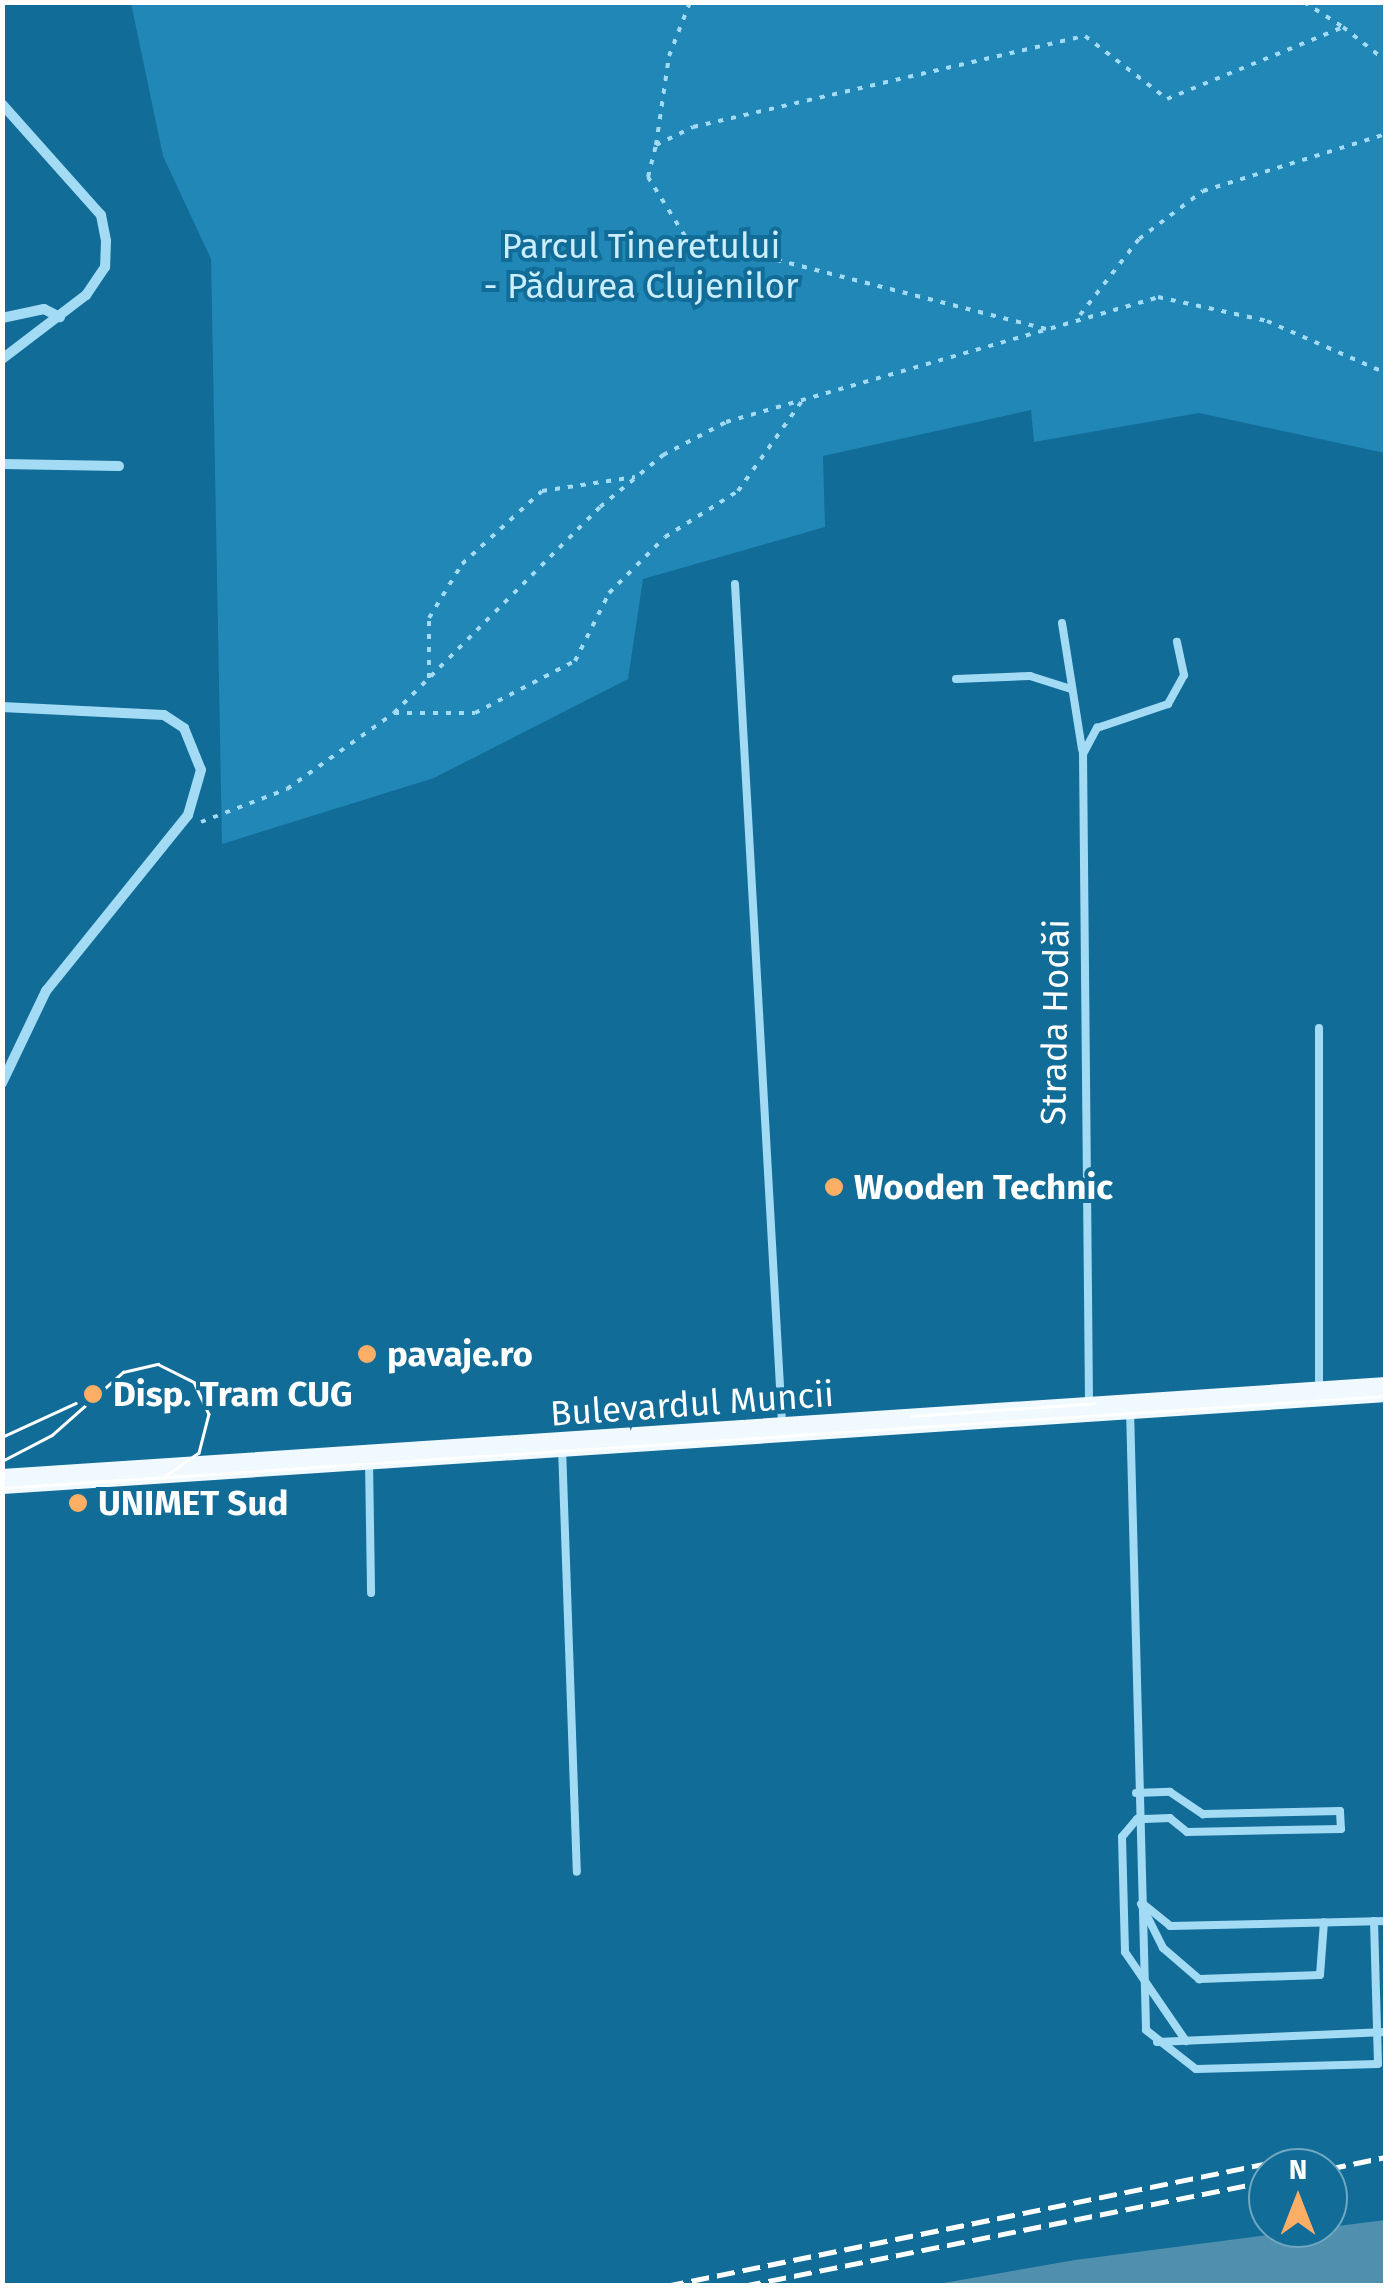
<!DOCTYPE html>
<html>
<head>
<meta charset="utf-8">
<style>
	body { margin:0 }
	#map { position:relative; width:1388px; height:2288px; overflow:hidden; background:#116c98; font-family:"Fira Sans",sans-serif }
	div>[style] { position:absolute }
	.green>* { inset:0; background:#2087b6 }
	.water>* { inset:0; background:#508fad }
	.path>* { height:4px; margin-top:-2px; transform-origin:0; background:repeating-linear-gradient(90deg,#a3dbf4 0 5px,transparent 0 13px) }
	.lane>* { height:8px; margin:-4px; padding:0 4px; transform-origin:4px; border-radius:4px; background:#a3dbf4 }
	.street>* { height:10px; margin:-5px; padding:0 5px; transform-origin:5px; border-radius:5px; background:#a3dbf4 }
	.primary>* { height:25px; margin:-12.5px; padding:0 12.5px; transform-origin:12.5px; border-radius:12.5px; background:#eff9ff }
	.tram>* { height:2.5px; margin:-1.25px; padding:0 1.25px; transform-origin:1.25px; border-radius:1.25px; background:#fff }
	.rail>* { height:5px; margin-top:-2.5px; transform-origin:0; background:repeating-linear-gradient(90deg,#fff 0 18px,transparent 0 26px) }
	.dots>* { width:28px; height:28px; translate:-50% -50%; box-sizing:border-box; border:5px solid #116c98; border-radius:50% }
	span { translate:-50% -50%; white-space:nowrap; text-align:center; line-height:1.15; -webkit-text-stroke:8px #116c98; paint-order:stroke }
	.park-label { font-size:35px; color:#cbeefe }
	.street-label { font-size:35px; color:#fff }
	.poi-label { font-size:35px; color:#fff; font-weight:700 }
	.left { translate:0 -50%; text-align:left }
	.frame { position:absolute; inset:0; border:5px solid #fff; pointer-events:none }
	.north { position:absolute; left:1248px; top:2148px; width:100px; height:100px; box-sizing:border-box; background:#116c98; border:2px solid #70a7c1; border-radius:50%; rotate:0deg; font-size:28px; font-weight:700; line-height:40px; text-align:center; color:#fff }
	.north::after { content:''; display:block; margin:auto; width:35px; height:45px; background:#ffae65; clip-path:polygon(50% 0,100% 100%,50% 72%,0 100%) }
</style>
</head>
<body>
<div id="map">
	<div class="green">
		<div style="clip-path:polygon(131px 3px,1385px 3px,1385px 453px,1199px 413px,1034px 442px,1031px 410px,823px 456px,825px 527px,643px 579px,628px 679px,434px 778px,222px 844px,211px 259px,163px 156px)"></div>
	</div>
	<div class="water">
		<div style="clip-path:polygon(1385px 2220px,1385px 2285px,932px 2285px,1075px 2260px)"></div>
	</div>
	<div class="path">
		<div style="left:1304px;top:2px;width:46px;rotate:32.7deg"></div>
		<div style="left:656px;top:145px;width:90px;rotate:-81.7deg"></div>
		<div style="left:669px;top:56px;width:58px;rotate:-68.7deg"></div>
		<div style="left:1080px;top:315px;width:96px;rotate:-52.2deg"></div>
		<div style="left:1139px;top:239px;width:80px;rotate:-36.9deg"></div>
		<div style="left:1203px;top:191px;width:192px;rotate:-17.3deg"></div>
		<div style="left:1046px;top:329px;width:373px;rotate:-165.6deg"></div>
		<div style="left:685px;top:236px;width:70px;rotate:-122.1deg"></div>
		<div style="left:648px;top:177px;width:33px;rotate:-76deg"></div>
		<div style="left:656px;top:145px;width:41px;rotate:-25.9deg"></div>
		<div style="left:693px;top:127px;width:402px;rotate:-13.1deg"></div>
		<div style="left:1085px;top:36px;width:103px;rotate:37.5deg"></div>
		<div style="left:1167px;top:99px;width:190px;rotate:-22.2deg"></div>
		<div style="left:1343px;top:27px;width:55px;rotate:38.3deg"></div>
		<div style="left:429px;top:678px;width:60px;rotate:-90deg"></div>
		<div style="left:429px;top:618px;width:63px;rotate:-58.6deg"></div>
		<div style="left:462px;top:564px;width:108px;rotate:-42.4deg"></div>
		<div style="left:542px;top:491px;width:94px;rotate:-8.6deg"></div>
		<div style="left:394px;top:713px;width:81px"></div>
		<div style="left:475px;top:713px;width:113px;rotate:-27.5deg"></div>
		<div style="left:575px;top:661px;width:76px;rotate:-63.4deg"></div>
		<div style="left:609px;top:593px;width:79px;rotate:-45deg"></div>
		<div style="left:665px;top:537px;width:86px;rotate:-32.2deg"></div>
		<div style="left:738px;top:491px;width:110px;rotate:-54.6deg"></div>
		<div style="left:201px;top:822px;width:92px;rotate:-21deg"></div>
		<div style="left:287px;top:789px;width:131px;rotate:-35.4deg"></div>
		<div style="left:394px;top:713px;width:291px;rotate:-45deg"></div>
		<div style="left:600px;top:507px;width:82px;rotate:-39.5deg"></div>
		<div style="left:663px;top:455px;width:71px;rotate:-27.6deg"></div>
		<div style="left:726px;top:422px;width:450px;rotate:-16.1deg"></div>
		<div style="left:1158px;top:297px;width:112px;rotate:12.4deg"></div>
		<div style="left:1267px;top:321px;width:130px;rotate:23.6deg"></div>
	</div>
	<div class="lane">
		<div style="left:735px;top:584px;width:840px;rotate:86.79deg"></div>
		<div style="left:1062px;top:623px;width:128px;rotate:81deg"></div>
		<div style="left:956px;top:679px;width:74px;rotate:-2.3deg"></div>
		<div style="left:1030px;top:676px;width:43px;rotate:17.6deg"></div>
		<div style="left:1319px;top:1389px;width:361px;rotate:-90deg"></div>
		<div style="left:1089px;top:1402px;width:648px;rotate:-90.53deg"></div>
		<div style="left:1083px;top:754px;width:30px;rotate:-62deg"></div>
		<div style="left:1097px;top:728px;width:75px;rotate:-18.7deg"></div>
		<div style="left:1168px;top:704px;width:33px;rotate:-61deg"></div>
		<div style="left:1184px;top:675px;width:34px;rotate:-102deg"></div>
		<div style="left:1130px;top:1409px;width:621px;rotate:88.52deg"></div>
		<div style="left:1146px;top:2030px;width:63px;rotate:38deg"></div>
		<div style="left:1196px;top:2069px;width:182px;rotate:-1.6deg"></div>
		<div style="left:1378px;top:2064px;width:143px;rotate:-91.6deg"></div>
		<div style="left:562px;top:1447px;width:425px;rotate:88deg"></div>
		<div style="left:369px;top:1461px;width:132px;rotate:89.1deg"></div>
		<div style="left:1136px;top:1793px;width:34px;rotate:-2deg"></div>
		<div style="left:1170px;top:1792px;width:40px;rotate:34deg"></div>
		<div style="left:1203px;top:1814px;width:137px;rotate:-1.3deg"></div>
		<div style="left:1340px;top:1811px;width:18px;rotate:87deg"></div>
		<div style="left:1341px;top:1829px;width:154px;rotate:178.9deg"></div>
		<div style="left:1187px;top:1832px;width:22px;rotate:-141deg"></div>
		<div style="left:1170px;top:1818px;width:33px;rotate:178deg"></div>
		<div style="left:1137px;top:1819px;width:23px;rotate:130deg"></div>
		<div style="left:1122px;top:1837px;width:115px;rotate:88.5deg"></div>
		<div style="left:1125px;top:1952px;width:108px;rotate:55.6deg"></div>
		<div style="left:1142px;top:1903px;width:36px;rotate:39deg"></div>
		<div style="left:1170px;top:1926px;width:216px;rotate:-1.3deg"></div>
		<div style="left:1141px;top:1904px;width:49px;rotate:63.4deg"></div>
		<div style="left:1163px;top:1948px;width:48px;rotate:40.7deg"></div>
		<div style="left:1199px;top:1979px;width:121px;rotate:-1.9deg"></div>
		<div style="left:1320px;top:1975px;width:53px;rotate:-85.7deg"></div>
		<div style="left:1157px;top:2042px;width:229px;rotate:-2.5deg"></div>
	</div>
	<div class="street">
		<div style="left:2px;top:104px;width:149px;rotate:48.3deg"></div>
		<div style="left:101px;top:215px;width:26px;rotate:79deg"></div>
		<div style="left:106px;top:241px;width:26px;rotate:92deg"></div>
		<div style="left:105px;top:267px;width:34px;rotate:124deg"></div>
		<div style="left:86px;top:295px;width:106px;rotate:142.7deg"></div>
		<div style="left:2px;top:318px;width:43px;rotate:-12.1deg"></div>
		<div style="left:44px;top:309px;width:18px;rotate:27deg"></div>
		<div style="left:2px;top:464px;width:117px;rotate:1deg"></div>
		<div style="left:2px;top:707px;width:162px;rotate:2.8deg"></div>
		<div style="left:164px;top:715px;width:24px;rotate:33deg"></div>
		<div style="left:184px;top:728px;width:45px;rotate:68deg"></div>
		<div style="left:201px;top:770px;width:47px;rotate:106.1deg"></div>
		<div style="left:188px;top:815px;width:226px;rotate:128.9deg"></div>
		<div style="left:46px;top:991px;width:102px;rotate:115.6deg"></div>
	</div>
	<div class="primary">
		<div style="left:2px;top:1481px;width:1387px;rotate:-3.8deg"></div>
	</div>
	<div class="tram">
		<div style="left:911px;top:1416px;width:184px;rotate:-4deg"></div>
		<div style="left:2px;top:1437px;width:81px;rotate:-24.7deg"></div>
		<div style="left:2px;top:1461px;width:56px;rotate:-27.5deg"></div>
		<div style="left:52px;top:1435px;width:95px;rotate:-41.6deg"></div>
		<div style="left:123px;top:1372px;width:36px;rotate:-13deg"></div>
		<div style="left:158px;top:1364px;width:40px;rotate:26.6deg"></div>
		<div style="left:194px;top:1382px;width:35px;rotate:65deg"></div>
		<div style="left:209px;top:1414px;width:40px;rotate:104.4deg"></div>
		<div style="left:199px;top:1453px;width:44px;rotate:145.2deg"></div>
		<div style="left:2px;top:1488px;width:1387px;rotate:-3.8deg"></div>
	</div>
	<div class="rail">
		<div style="left:1328px;top:2169px;width:59px;rotate:-11.7deg"></div>
		<div style="left:666px;top:2286px;width:630px;rotate:-11.54deg"></div>
		<div style="left:743px;top:2286px;width:535px;rotate:-11.31deg"></div>
	</div>
	<div class="dots">
		<div style="left:834px;top:1187px;background:#ffae65"></div>
		<div style="left:367px;top:1354px;background:#ffae65"></div>
		<div style="left:93px;top:1394px;background:#ffae65"></div>
		<div style="left:78px;top:1503px;background:#ffae65"></div>
	</div>
	<div class="park-label">
		<span style="left:641px;top:266px">Parcul Tineretului<br>- Pădurea Clujenilor</span>
	</div>
	<div class="street-label">
		<span style="left:1055px;top:1022px;rotate:-89deg">Strada Hodăi</span>
		<span style="left:692px;top:1404px;rotate:-4deg">Bulevardul Muncii</span>
	</div>
	<div class="poi-label">
		<span class="left" style="left:854px;top:1187px">Wooden Technic</span>
		<span class="left" style="left:387px;top:1354px">pavaje.ro</span>
		<span class="left" style="left:113px;top:1394px">Disp. Tram CUG</span>
		<span class="left" style="left:98px;top:1503px">UNIMET Sud</span>
	</div>
	<div class="frame"></div>
	<div class="north">N</div>
</div>
</body>
</html>
